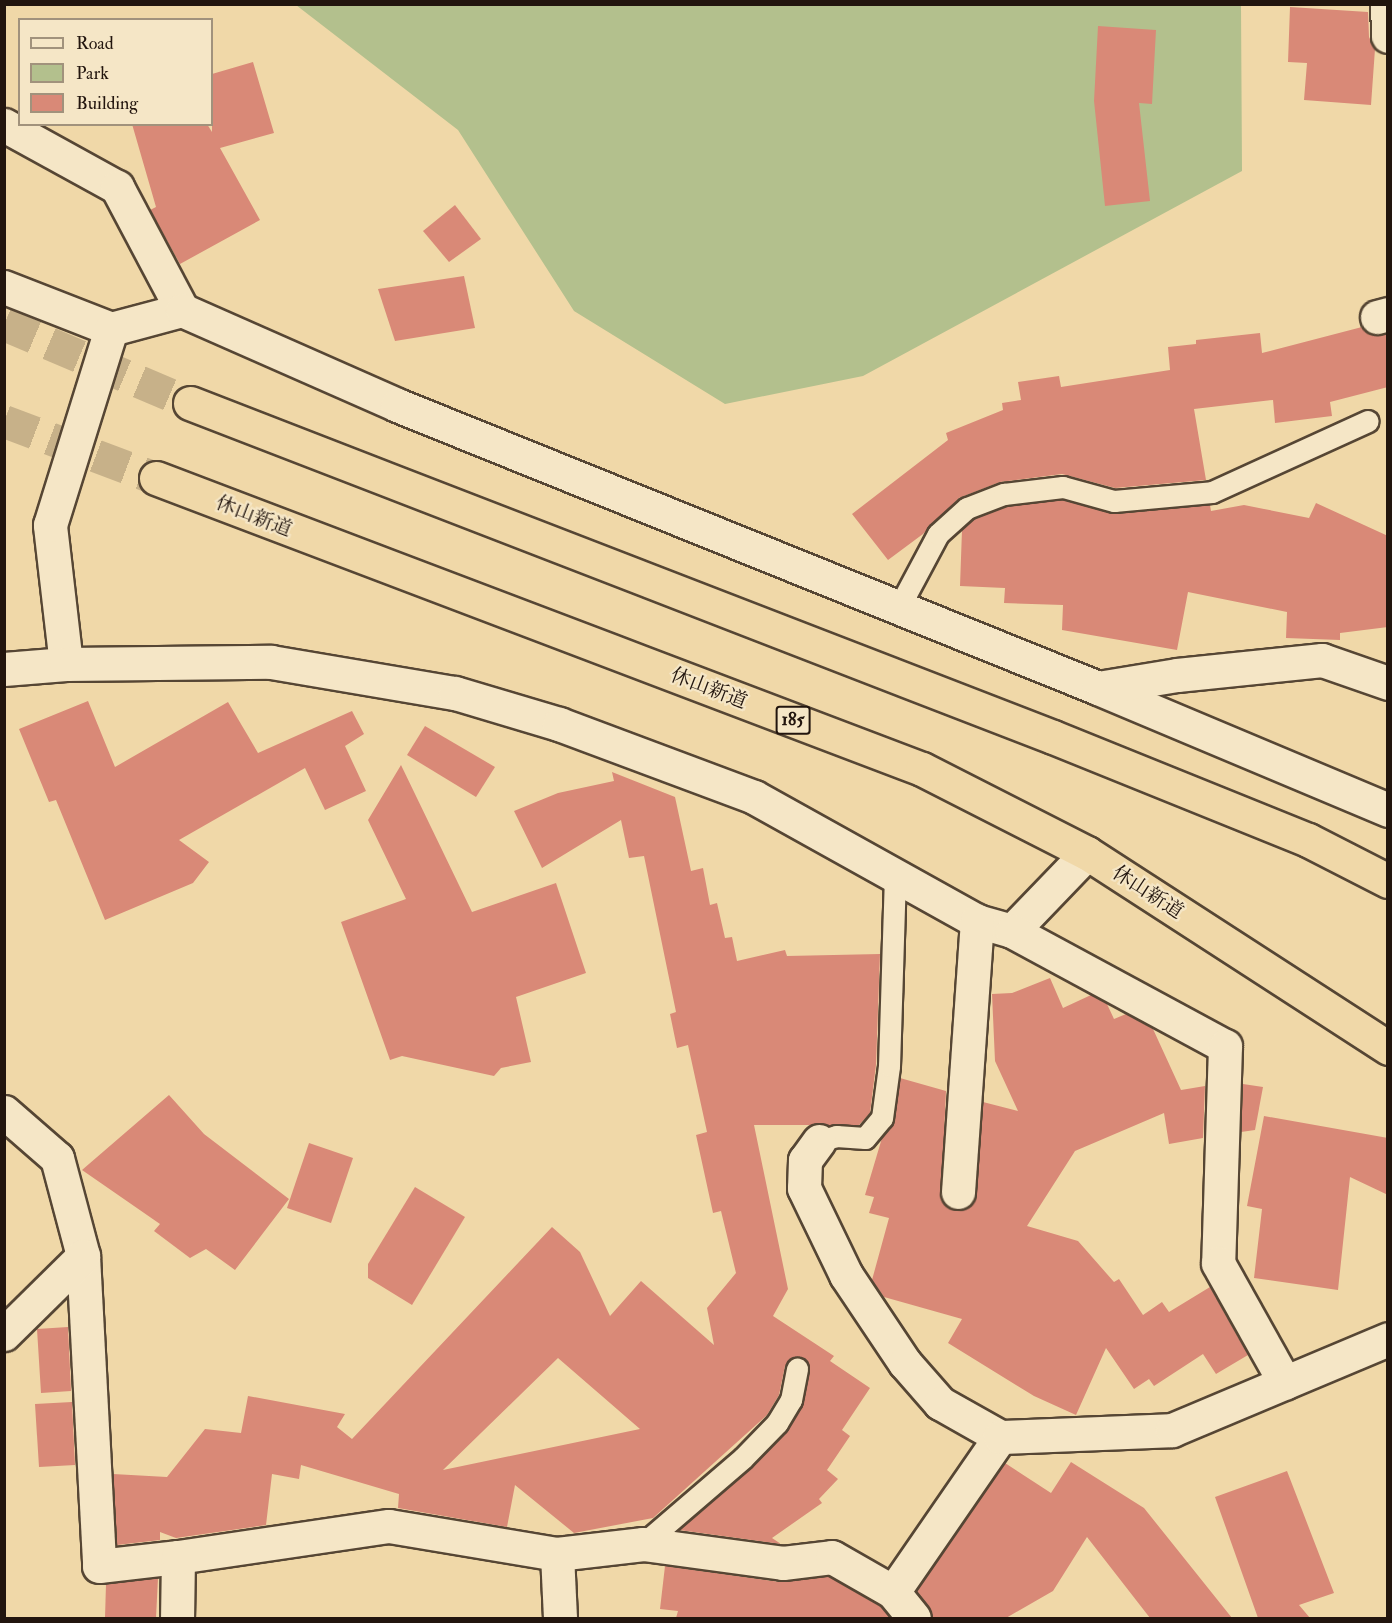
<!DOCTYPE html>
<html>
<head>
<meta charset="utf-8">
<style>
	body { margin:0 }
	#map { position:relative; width:1392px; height:1623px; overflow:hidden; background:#f0d8a8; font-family:"IM FELL Double Pica","Noto Serif JP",serif }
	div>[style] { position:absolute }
	.green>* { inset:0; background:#b3c08d }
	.building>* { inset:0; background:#d98977 }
	.highway-tunnel>* { height:33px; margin-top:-16.5px; transform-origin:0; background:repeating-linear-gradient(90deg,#c7b189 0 33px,transparent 0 49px) }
	.roads { filter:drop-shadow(2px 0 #564634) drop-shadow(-2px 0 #564634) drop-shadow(0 2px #564634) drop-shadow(0 -2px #564634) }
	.lane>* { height:21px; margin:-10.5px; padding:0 10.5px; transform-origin:10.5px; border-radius:10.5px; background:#f5e6c6 }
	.street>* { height:33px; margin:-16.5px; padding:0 16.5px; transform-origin:16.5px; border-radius:16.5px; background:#f5e6c6 }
	.highway>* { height:33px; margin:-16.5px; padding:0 16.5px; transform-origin:16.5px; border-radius:16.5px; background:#f0d8a8 }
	span { translate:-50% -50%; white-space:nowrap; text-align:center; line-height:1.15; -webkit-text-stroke:4.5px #f5e6c6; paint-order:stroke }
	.shield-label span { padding:2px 4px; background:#f5e6c6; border:2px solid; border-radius:4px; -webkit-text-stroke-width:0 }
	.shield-label { font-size:18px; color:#22150e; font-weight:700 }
	.street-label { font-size:20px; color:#22150e }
	.frame { position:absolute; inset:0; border:6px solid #22150e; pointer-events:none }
	.legend { position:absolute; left:18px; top:18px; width:195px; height:108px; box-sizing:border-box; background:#f5e6c6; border:2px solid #a1927c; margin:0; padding:8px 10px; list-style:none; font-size:18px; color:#22150e }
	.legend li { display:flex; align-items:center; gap:12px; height:30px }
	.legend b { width:30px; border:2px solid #a1927c }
</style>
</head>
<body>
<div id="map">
	<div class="green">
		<div style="clip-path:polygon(296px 5px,1241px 5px,1242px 171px,863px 376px,725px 404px,574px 311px,458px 130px)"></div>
	</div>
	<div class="building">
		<div style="clip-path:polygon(1290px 7px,1368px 12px,1369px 37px,1375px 49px,1371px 105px,1304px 100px,1307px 63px,1288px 62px)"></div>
		<div style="clip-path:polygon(1098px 26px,1156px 30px,1152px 104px,1139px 103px,1150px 201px,1105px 206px,1094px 101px)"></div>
		<div style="clip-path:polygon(253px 62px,274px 133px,220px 148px,260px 220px,180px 264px,150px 210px,156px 207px,132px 124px,207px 124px,212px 132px,212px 74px)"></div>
		<div style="clip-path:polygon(455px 205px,481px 239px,449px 262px,423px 231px)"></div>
		<div style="clip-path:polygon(464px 276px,475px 328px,395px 341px,378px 289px)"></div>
		<div style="clip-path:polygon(1362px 327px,1373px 335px,1388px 334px,1388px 387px,1330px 402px,1332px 416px,1275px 423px,1273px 400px,1194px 409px,1206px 480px,1115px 488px,1062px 474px,1000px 482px,959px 498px,923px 534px,888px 560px,852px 514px,948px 440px,946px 433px,1003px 410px,1002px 403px,1021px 400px,1018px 382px,1059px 376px,1061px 387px,1170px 370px,1168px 347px,1196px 344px,1196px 340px,1260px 333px,1262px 353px)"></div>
		<div style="clip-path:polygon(1062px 500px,1115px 514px,1210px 505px,1211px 511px,1244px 505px,1309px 518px,1316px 503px,1388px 536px,1388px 627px,1340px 633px,1340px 640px,1286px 638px,1287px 612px,1188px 592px,1177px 650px,1062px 630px,1063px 605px,1004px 603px,1005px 588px,960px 586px,962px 530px,974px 519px,1007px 506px)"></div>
		<div style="clip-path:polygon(88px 701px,115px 767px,228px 702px,258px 753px,352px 711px,364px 734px,345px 746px,366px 791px,325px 810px,305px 768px,179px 840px,209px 862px,193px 883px,105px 920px,56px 800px,49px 802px,19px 729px)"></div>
		<div style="clip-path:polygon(425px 726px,495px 767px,476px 797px,407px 755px)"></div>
		<div style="clip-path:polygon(401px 765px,472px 912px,556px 883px,586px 973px,516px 997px,531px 1062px,501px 1068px,494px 1076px,402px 1056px,390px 1060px,341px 922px,406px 899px,368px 820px)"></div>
		<div style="clip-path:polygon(evenodd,612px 772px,675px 797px,691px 871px,703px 868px,710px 905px,717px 903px,725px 938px,732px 937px,737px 961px,785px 950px,787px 956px,880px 954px,876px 1065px,870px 1113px,859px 1125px,754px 1125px,788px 1289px,773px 1316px,834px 1356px,830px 1361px,870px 1388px,842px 1430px,850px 1436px,827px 1470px,838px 1479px,819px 1499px,822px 1503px,772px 1538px,781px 1544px,679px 1530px,751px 1468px,788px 1430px,803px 1403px,810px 1371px,806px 1360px,793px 1357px,785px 1366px,779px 1395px,767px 1415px,653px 1518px,574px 1533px,515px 1485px,507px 1527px,398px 1508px,399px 1494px,301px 1465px,299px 1479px,272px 1474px,266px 1525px,176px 1538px,160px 1532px,160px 1540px,117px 1545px,113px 1474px,167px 1477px,205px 1429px,241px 1433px,248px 1396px,345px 1414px,337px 1427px,352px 1439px,552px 1227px,580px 1252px,610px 1316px,641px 1281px,714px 1345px,707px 1308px,736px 1273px,721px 1211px,713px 1213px,696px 1135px,707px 1132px,688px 1045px,677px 1048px,670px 1014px,676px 1012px,644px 856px,629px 858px,621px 820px,542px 868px,514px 811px,558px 793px,614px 781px,612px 772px,558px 1358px,640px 1429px,443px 1470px,558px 1358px)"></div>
		<div style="clip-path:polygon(1050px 978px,1063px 1008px,1091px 995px,1107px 1004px,1114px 1019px,1126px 1014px,1153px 1029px,1181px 1090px,1205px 1086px,1203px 1138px,1169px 1144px,1164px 1113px,1075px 1151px,1027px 1226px,1078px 1241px,1114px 1282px,1119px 1279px,1143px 1315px,1162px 1302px,1169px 1312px,1210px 1287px,1248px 1355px,1216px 1374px,1203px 1354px,1154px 1386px,1149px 1379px,1134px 1389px,1106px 1348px,1076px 1415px,1034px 1396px,948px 1343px,962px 1319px,884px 1297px,872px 1280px,889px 1218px,869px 1213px,874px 1197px,865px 1195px,882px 1138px,894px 1120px,900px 1078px,946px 1091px,941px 1200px,956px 1211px,973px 1203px,983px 1102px,1018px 1111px,995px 1061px,992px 994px,1012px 993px)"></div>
		<div style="clip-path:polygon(1243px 1084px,1263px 1087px,1255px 1130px,1241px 1132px)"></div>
		<div style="clip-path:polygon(169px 1095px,204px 1134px,289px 1199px,235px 1270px,206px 1249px,190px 1258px,154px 1231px,160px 1224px,82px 1170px)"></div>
		<div style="clip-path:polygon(1264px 1116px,1388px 1138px,1388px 1195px,1350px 1177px,1338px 1290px,1254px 1278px,1262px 1209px,1247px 1206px)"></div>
		<div style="clip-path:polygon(309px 1143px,353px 1158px,331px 1223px,287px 1208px)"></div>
		<div style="clip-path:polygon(415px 1187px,465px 1217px,412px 1305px,368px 1278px,368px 1264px)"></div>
		<div style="clip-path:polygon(68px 1327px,71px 1391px,41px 1393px,37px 1329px)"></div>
		<div style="clip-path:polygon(72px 1402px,75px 1465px,39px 1467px,35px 1404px)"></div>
		<div style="clip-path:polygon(1071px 1462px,1144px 1508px,1232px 1618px,1150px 1618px,1087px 1537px,1053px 1591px,1006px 1618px,932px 1618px,929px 1607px,916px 1591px,1005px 1463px,1051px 1493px)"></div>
		<div style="clip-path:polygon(1287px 1471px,1334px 1593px,1299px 1605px,1310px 1618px,1258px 1618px,1215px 1497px)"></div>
		<div style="clip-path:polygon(665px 1566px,780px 1582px,828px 1576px,881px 1607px,890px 1618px,676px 1618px,678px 1611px,660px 1609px)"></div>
		<div style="clip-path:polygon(158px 1578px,156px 1618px,105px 1618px,106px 1584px)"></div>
	</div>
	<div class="highway-tunnel">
		<div style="left:4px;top:324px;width:202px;rotate:23deg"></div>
		<div style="left:4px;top:421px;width:162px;rotate:20.6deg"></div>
	</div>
	<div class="roads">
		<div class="lane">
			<div style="left:898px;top:609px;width:85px;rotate:-61.9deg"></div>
			<div style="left:938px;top:534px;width:39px;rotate:-42deg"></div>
			<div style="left:967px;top:508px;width:40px;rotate:-21deg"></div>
			<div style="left:1004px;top:494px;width:59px;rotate:-6.8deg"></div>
			<div style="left:1063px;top:487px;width:53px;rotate:15.4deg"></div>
			<div style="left:1114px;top:501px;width:98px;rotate:-5.2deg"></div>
			<div style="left:1212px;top:492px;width:171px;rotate:-24.5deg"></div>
			<div style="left:819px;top:1141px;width:18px;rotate:-16deg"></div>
			<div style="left:836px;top:1136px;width:29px;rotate:4deg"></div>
			<div style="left:865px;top:1138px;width:26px;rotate:-50deg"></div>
			<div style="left:882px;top:1118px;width:52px;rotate:-82.3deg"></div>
			<div style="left:889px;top:1066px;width:191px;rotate:-88.2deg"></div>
			<div style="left:643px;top:1544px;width:132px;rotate:-40.7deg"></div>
			<div style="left:743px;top:1458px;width:49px;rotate:-45.8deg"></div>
			<div style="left:777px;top:1423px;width:27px;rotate:-59deg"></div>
			<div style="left:791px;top:1400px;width:32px;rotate:-79deg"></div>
		</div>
		<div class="street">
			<div style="left:1387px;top:4px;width:32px;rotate:88deg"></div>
			<div style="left:4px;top:125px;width:129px;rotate:28.8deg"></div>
			<div style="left:117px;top:187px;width:139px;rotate:62.1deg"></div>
			<div style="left:4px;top:287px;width:115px;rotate:21.4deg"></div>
			<div style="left:111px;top:329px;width:73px;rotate:-15deg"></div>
			<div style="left:182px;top:310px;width:235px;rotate:23.8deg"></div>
			<div style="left:397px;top:405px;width:756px;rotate:21.98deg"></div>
			<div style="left:1098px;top:688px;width:315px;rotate:22.8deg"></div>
			<div style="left:1377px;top:317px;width:11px;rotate:-15deg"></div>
			<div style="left:66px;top:664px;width:140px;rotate:-96.6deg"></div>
			<div style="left:50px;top:525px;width:205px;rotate:-72.7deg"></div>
			<div style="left:4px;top:669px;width:62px;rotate:-4.6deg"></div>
			<div style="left:66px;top:664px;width:205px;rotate:-0.6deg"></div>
			<div style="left:271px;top:662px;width:187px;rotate:9.6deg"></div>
			<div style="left:455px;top:693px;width:109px;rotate:16.6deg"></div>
			<div style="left:559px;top:724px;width:208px;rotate:20.5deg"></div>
			<div style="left:754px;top:797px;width:255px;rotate:29.1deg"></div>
			<div style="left:977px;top:921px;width:36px;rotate:16deg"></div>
			<div style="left:1012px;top:931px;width:108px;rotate:-46.1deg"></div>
			<div style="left:1098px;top:688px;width:80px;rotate:-9.3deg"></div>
			<div style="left:1177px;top:675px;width:146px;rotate:-5.9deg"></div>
			<div style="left:1322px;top:660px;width:70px;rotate:19.2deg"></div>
			<div style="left:1012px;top:931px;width:242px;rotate:28.4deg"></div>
			<div style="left:1225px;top:1046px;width:217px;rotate:91.8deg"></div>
			<div style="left:1218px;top:1263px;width:137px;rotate:60.8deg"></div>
			<div style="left:4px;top:1112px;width:70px;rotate:41deg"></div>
			<div style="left:57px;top:1158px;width:101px;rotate:75.1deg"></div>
			<div style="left:83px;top:1256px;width:310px;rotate:87deg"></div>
			<div style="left:99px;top:1566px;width:80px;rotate:-6.5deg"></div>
			<div style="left:178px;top:1557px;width:61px;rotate:90.9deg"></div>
			<div style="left:819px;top:1141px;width:24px;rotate:126deg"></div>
			<div style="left:805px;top:1160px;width:28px;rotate:92deg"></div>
			<div style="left:804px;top:1188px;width:97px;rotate:64.2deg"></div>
			<div style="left:846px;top:1275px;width:106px;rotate:56.2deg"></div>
			<div style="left:905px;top:1363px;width:53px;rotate:48.8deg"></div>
			<div style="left:940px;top:1403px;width:69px;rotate:29.5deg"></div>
			<div style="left:958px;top:1192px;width:272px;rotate:-86deg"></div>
			<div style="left:4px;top:1334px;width:111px;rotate:-44.6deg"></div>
			<div style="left:557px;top:1554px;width:64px;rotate:87.3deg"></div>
			<div style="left:178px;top:1557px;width:213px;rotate:-8.4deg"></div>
			<div style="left:389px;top:1526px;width:170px;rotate:9.5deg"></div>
			<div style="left:557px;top:1554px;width:87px;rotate:-6.6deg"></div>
			<div style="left:643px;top:1544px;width:141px;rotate:7.7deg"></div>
			<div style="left:783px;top:1563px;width:49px;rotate:-7deg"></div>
			<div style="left:832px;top:1557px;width:70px;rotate:29.8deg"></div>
			<div style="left:893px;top:1592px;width:33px;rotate:51deg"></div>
			<div style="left:893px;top:1592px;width:188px;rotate:-55.4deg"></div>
			<div style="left:1000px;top:1437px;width:172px;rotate:-2.3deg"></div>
			<div style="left:1172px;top:1430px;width:234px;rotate:-22.8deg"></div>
		</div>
		<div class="highway">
			<div style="left:190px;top:403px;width:925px;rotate:21.16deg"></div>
			<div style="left:1053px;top:737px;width:275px;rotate:22deg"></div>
			<div style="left:1308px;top:840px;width:90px;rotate:27.1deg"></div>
			<div style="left:156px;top:478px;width:819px;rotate:20.8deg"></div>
			<div style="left:922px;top:769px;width:185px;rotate:27deg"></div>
			<div style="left:1087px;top:853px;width:359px;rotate:32.9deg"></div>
		</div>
	</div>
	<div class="shield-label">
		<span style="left:793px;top:720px">185</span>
	</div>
	<div class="street-label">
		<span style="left:254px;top:516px;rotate:21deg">休山新道</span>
		<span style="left:709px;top:688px;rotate:21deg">休山新道</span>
		<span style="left:1148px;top:892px;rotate:33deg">休山新道</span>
	</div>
	<div class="frame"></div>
	<ul class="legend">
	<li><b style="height:8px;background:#f5e6c6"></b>Road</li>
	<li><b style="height:16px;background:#b3c08d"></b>Park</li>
	<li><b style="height:16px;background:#d98977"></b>Building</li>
	</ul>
</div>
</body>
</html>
